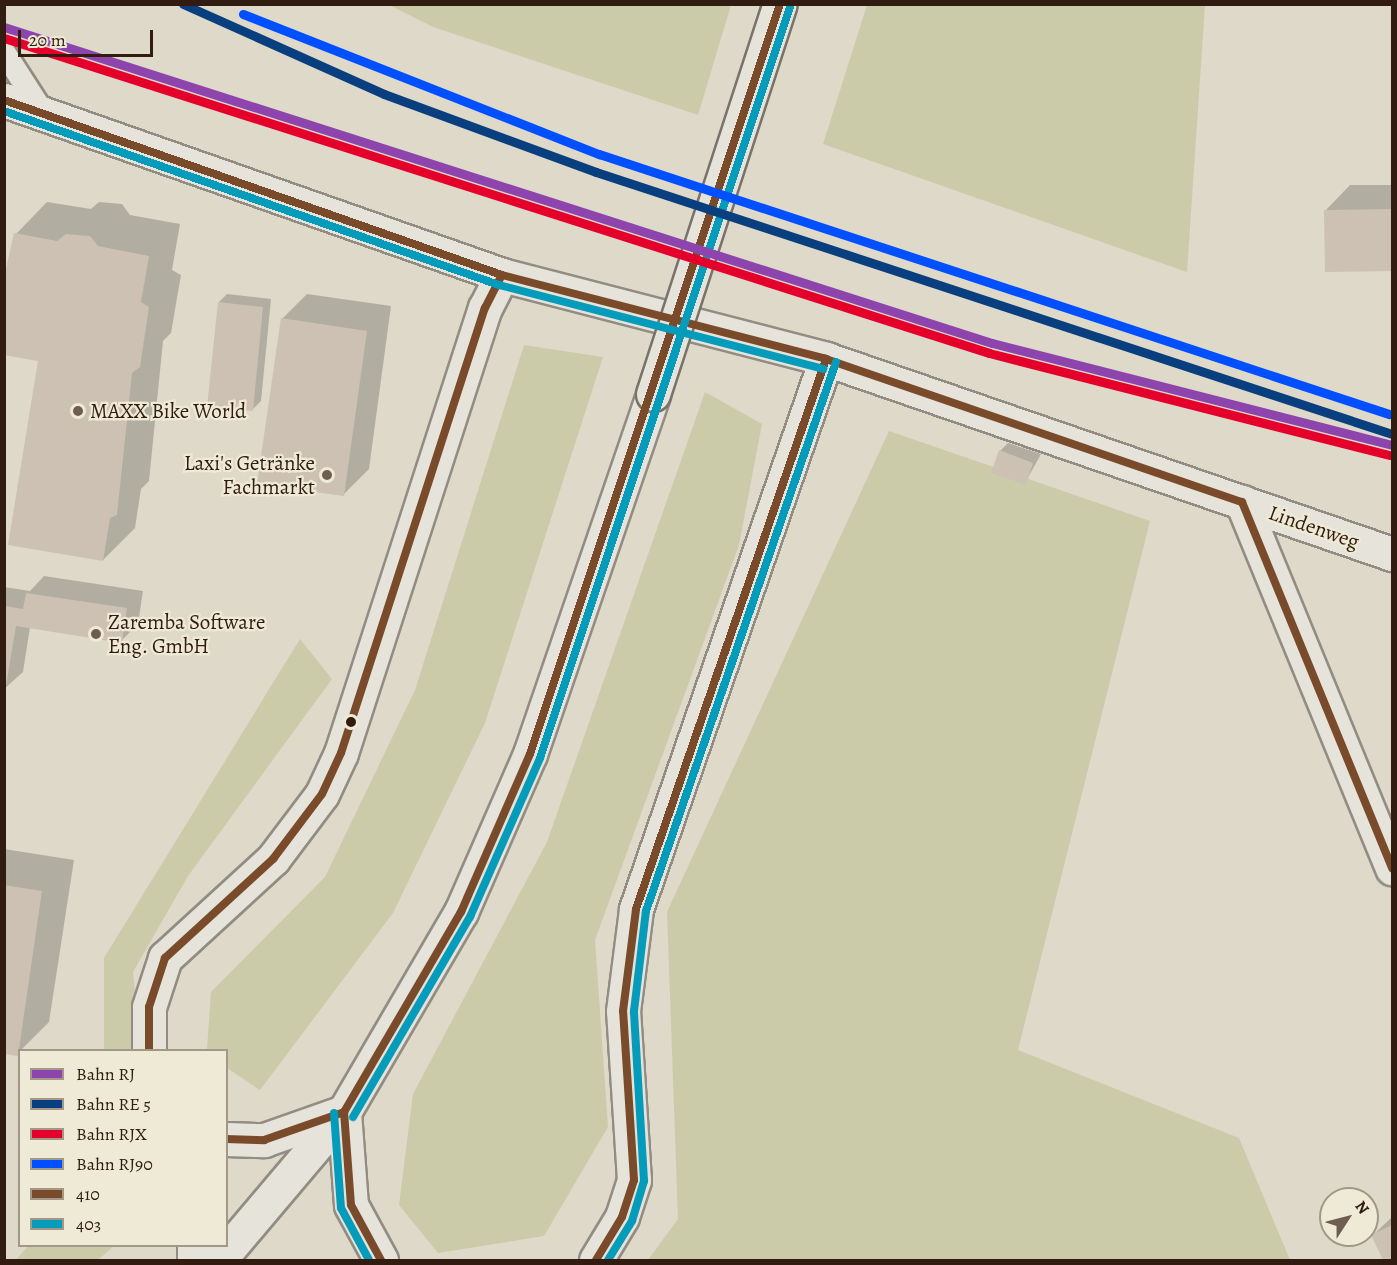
<!DOCTYPE html>
<html>
<head>
<meta charset="utf-8">
<style>
	body { margin:0 }
	#map { position:relative; width:1397px; height:1265px; overflow:hidden; background:#ded9c9; font-family:Alegreya,serif }
	div>[style] { position:absolute }
	.green>* { inset:0; background:#cbcba9 }
	.shadow>* { inset:0; background:#0003 }
	.building>* { inset:0; background:#ccc1b3 }
	.roads { filter:drop-shadow(2px 0 #928c82) drop-shadow(-2px 0 #928c82) drop-shadow(0 2px #928c82) drop-shadow(0 -2px #928c82) }
	.service>* { height:22px; margin:-11px; padding:0 11px; transform-origin:11px; border-radius:11px; background:#e6e3db }
	.minor>* { height:33px; margin:-16.5px; padding:0 16.5px; transform-origin:16.5px; border-radius:16.5px; background:#e6e3db }
	.secondary>* { height:33px; margin:-16.5px; padding:0 16.5px; transform-origin:16.5px; border-radius:16.5px; background:#e6e3db }
	.bridges { filter:drop-shadow(2px 0 #79736a) drop-shadow(-2px 0 #79736a) drop-shadow(0 2px #79736a) drop-shadow(0 -2px #79736a) }
	.secondary-bridge>* { height:33px; margin:-16.5px; padding:0 16.5px; transform-origin:16.5px; border-radius:16.5px; background:#e6e3db }
	.bus-1>* { height:8px; margin:-4px; padding:0 4px; transform-origin:4px; border-radius:4px; background:#7a4b2a }
	.bus-2>* { height:8px; margin:-4px; padding:0 4px; transform-origin:4px; border-radius:4px; background:#059bbb }
	.rail-1>* { height:9px; margin:-4.5px; padding:0 4.5px; transform-origin:4.5px; border-radius:4.5px; background:#8e44ad }
	.rail-2>* { height:9px; margin:-4.5px; padding:0 4.5px; transform-origin:4.5px; border-radius:4.5px; background:#093f7f }
	.rail-3>* { height:9px; margin:-4.5px; padding:0 4.5px; transform-origin:4.5px; border-radius:4.5px; background:#e4002b }
	.rail-4>* { height:9px; margin:-4.5px; padding:0 4.5px; transform-origin:4.5px; border-radius:4.5px; background:#0050ff }
	.dots>* { width:16px; height:16px; translate:-50% -50%; box-sizing:border-box; border:3px solid #efead6; border-radius:50% }
	span { translate:-50% -50%; white-space:nowrap; text-align:center; line-height:1.15; -webkit-text-stroke:4.5px #efead6; paint-order:stroke }
	.poi-label { font-size:21px; color:#321c11 }
	.left { translate:0 -50%; text-align:left }
	.right { translate:-100% -50%; text-align:right }
	.street-label { font-size:21px; color:#321c11 }
	.frame { position:absolute; inset:0; border:6px solid #321c11; pointer-events:none }
	.legend { position:absolute; left:18px; top:1049px; width:210px; height:198px; box-sizing:border-box; background:#efead6; border:2px solid #a39887; margin:0; padding:8px 10px; list-style:none; font-size:18px; color:#321c11 }
	.legend li { display:flex; align-items:center; gap:12px; height:30px }
	.legend b { width:30px; border:2px solid #a39887 }
	.north { position:absolute; left:1319px; top:1187px; width:60px; height:60px; box-sizing:border-box; background:#efead6; border:2px solid #a39887; border-radius:50%; rotate:54deg; font-size:16px; font-weight:700; line-height:24px; text-align:center; color:#321c11 }
	.north::after { content:''; display:block; margin:auto; width:21px; height:27px; background:#6e5e51; clip-path:polygon(50% 0,100% 100%,50% 72%,0 100%) }
	.scale { position:absolute; left:18px; top:30px; width:135px; height:27px; box-sizing:border-box; border:3px solid #321c11; border-top:0; padding-left:8px; font-size:18px; line-height:21px; white-space:nowrap; color:#321c11; -webkit-text-stroke:4px #efead6; paint-order:stroke }
</style>
</head>
<body>
<div id="map">
	<div class="green">
		<div style="clip-path:polygon(389px 5px,731px 5px,698px 115px,433px 27px)"></div>
		<div style="clip-path:polygon(867px 5px,1205px 5px,1187px 272px,823px 144px)"></div>
		<div style="clip-path:polygon(524px 345px,603px 357px,485px 723px,393px 913px,260px 1090px,227px 1068px,226px 1050px,207px 1050px,211px 992px,325px 877px,415px 690px)"></div>
		<div style="clip-path:polygon(705px 392px,762px 424px,739px 545px,595px 940px,608px 1127px,544px 1236px,438px 1253px,399px 1205px,413px 1094px,547px 842px)"></div>
		<div style="clip-path:polygon(889px 431px,1150px 521px,1018px 1050px,1239px 1138px,1290px 1260px,648px 1260px,678px 1219px,667px 912px)"></div>
		<div style="clip-path:polygon(300px 639px,332px 679px,188px 876px,133px 972px,141px 1050px,104px 1050px,104px 958px)"></div>
		<div style="clip-path:polygon(28px 1246px,114px 1246px,98px 1260px,16px 1260px)"></div>
	</div>
	<div class="shadow">
		<div style="clip-path:polygon(1350px 185px,1392px 185px,1392px 269px,1326px 270px,1325px 211px)"></div>
		<div style="clip-path:polygon(47px 202px,91px 209px,99px 202px,122px 204px,130px 215px,180px 224px,172px 270px,181px 275px,171px 333px,163px 341px,149px 481px,141px 489px,135px 528px,103px 560px,40px 360px,16px 234px)"></div>
		<div style="clip-path:polygon(227px 294px,271px 299px,261px 401px,252px 410px,219px 302px)"></div>
		<div style="clip-path:polygon(307px 294px,391px 306px,369px 469px,344px 494px,282px 319px)"></div>
		<div style="clip-path:polygon(1008px 443px,1041px 454px,1025px 483px,1000px 451px)"></div>
		<div style="clip-path:polygon(44px 576px,143px 591px,138px 624px,121px 641px,30px 627px,23px 672px,4px 689px,4px 587px,30px 591px)"></div>
		<div style="clip-path:polygon(4px 849px,74px 860px,49px 1022px,17px 1054px,4px 1052px)"></div>
		<div style="clip-path:polygon(1392px 1217px,1392px 1260px,1384px 1260px,1372px 1236px)"></div>
	</div>
	<div class="building">
		<div style="clip-path:polygon(1392px 209px,1392px 271px,1325px 272px,1324px 210px)"></div>
		<div style="clip-path:polygon(14px 233px,57px 241px,66px 234px,90px 236px,98px 246px,149px 256px,141px 302px,149px 307px,140px 367px,132px 373px,117px 515px,110px 518px,103px 561px,8px 545px,38px 361px,4px 355px,4px 278px)"></div>
		<div style="clip-path:polygon(218px 302px,263px 307px,253px 411px,207px 407px)"></div>
		<div style="clip-path:polygon(281px 318px,367px 331px,344px 496px,257px 484px)"></div>
		<div style="clip-path:polygon(999px 450px,1033px 463px,1026px 485px,991px 473px)"></div>
		<div style="clip-path:polygon(26px 593px,127px 608px,122px 643px,16px 626px,5px 692px,5px 606px,23px 609px)"></div>
		<div style="clip-path:polygon(4px 885px,42px 891px,18px 1056px,4px 1054px)"></div>
		<div style="clip-path:polygon(1392px 1225px,1392px 1260px,1383px 1260px,1371px 1235px)"></div>
	</div>
	<div class="roads">
		<div class="service">
			<div style="left:4px;top:52px;width:74px;rotate:57.2deg"></div>
		</div>
		<div class="minor">
			<div style="left:4px;top:100px;width:528px;rotate:19.36deg"></div>
			<div style="left:502px;top:275px;width:335px;rotate:14.5deg"></div>
			<div style="left:826px;top:359px;width:599px;rotate:19.01deg"></div>
			<div style="left:1242px;top:502px;width:396px;rotate:67.7deg"></div>
		</div>
		<div class="secondary">
			<div style="left:149px;top:1050px;width:43px;rotate:-90deg"></div>
			<div style="left:149px;top:1007px;width:52px;rotate:-71.9deg"></div>
			<div style="left:165px;top:958px;width:147px;rotate:-42.5deg"></div>
			<div style="left:273px;top:859px;width:81px;rotate:-53deg"></div>
			<div style="left:322px;top:794px;width:45px;rotate:-65.1deg"></div>
			<div style="left:341px;top:753px;width:468px;rotate:-72.1deg"></div>
			<div style="left:485px;top:308px;width:37px;rotate:-63deg"></div>
			<div style="left:344px;top:1112px;width:93px;rotate:85.7deg"></div>
			<div style="left:351px;top:1205px;width:63px;rotate:61.4deg"></div>
			<div style="left:226px;top:1139px;width:38px;rotate:2deg"></div>
			<div style="left:264px;top:1140px;width:85px;rotate:-19.3deg"></div>
			<div style="left:194px;top:1246px;width:14px;rotate:90deg"></div>
			<div style="left:219px;top:1260px;width:194px;rotate:-49.8deg"></div>
			<div style="left:344px;top:1112px;width:232px;rotate:-59.7deg"></div>
			<div style="left:461px;top:912px;width:172px;rotate:-66.4deg"></div>
			<div style="left:530px;top:754px;width:380px;rotate:-71.1deg"></div>
			<div style="left:596px;top:1260px;width:50px;rotate:-58.8deg"></div>
			<div style="left:622px;top:1217px;width:39px;rotate:-72deg"></div>
			<div style="left:634px;top:1180px;width:169px;rotate:-93.7deg"></div>
			<div style="left:623px;top:1011px;width:103px;rotate:-82.7deg"></div>
			<div style="left:636px;top:909px;width:582px;rotate:-70.94deg"></div>
		</div>
	</div>
	<div class="bridges">
		<div class="secondary-bridge">
			<div style="left:653px;top:394px;width:410px;rotate:-72deg"></div>
		</div>
	</div>
	<div class="bus-1">
		<div style="left:4px;top:100px;width:528px;rotate:19.36deg"></div>
		<div style="left:502px;top:275px;width:335px;rotate:14.5deg"></div>
		<div style="left:826px;top:359px;width:440px;rotate:19deg"></div>
		<div style="left:1242px;top:502px;width:396px;rotate:67.7deg"></div>
		<div style="left:149px;top:1050px;width:43px;rotate:-90deg"></div>
		<div style="left:149px;top:1007px;width:52px;rotate:-71.9deg"></div>
		<div style="left:165px;top:958px;width:147px;rotate:-42.5deg"></div>
		<div style="left:273px;top:859px;width:81px;rotate:-53deg"></div>
		<div style="left:322px;top:794px;width:45px;rotate:-65.1deg"></div>
		<div style="left:341px;top:753px;width:468px;rotate:-72.1deg"></div>
		<div style="left:485px;top:308px;width:37px;rotate:-63deg"></div>
		<div style="left:344px;top:1112px;width:232px;rotate:-59.7deg"></div>
		<div style="left:461px;top:912px;width:172px;rotate:-66.4deg"></div>
		<div style="left:530px;top:754px;width:791px;rotate:-71.57deg"></div>
		<div style="left:344px;top:1112px;width:93px;rotate:85.7deg"></div>
		<div style="left:351px;top:1205px;width:63px;rotate:61.4deg"></div>
		<div style="left:226px;top:1139px;width:38px;rotate:2deg"></div>
		<div style="left:264px;top:1140px;width:85px;rotate:-19.3deg"></div>
		<div style="left:596px;top:1260px;width:50px;rotate:-58.8deg"></div>
		<div style="left:622px;top:1217px;width:39px;rotate:-72deg"></div>
		<div style="left:634px;top:1180px;width:169px;rotate:-93.7deg"></div>
		<div style="left:623px;top:1011px;width:103px;rotate:-82.7deg"></div>
		<div style="left:636px;top:909px;width:582px;rotate:-70.94deg"></div>
	</div>
	<div class="bus-2">
		<div style="left:4px;top:111px;width:525px;rotate:19.37deg"></div>
		<div style="left:499px;top:285px;width:335px;rotate:14.5deg"></div>
		<div style="left:334px;top:1113px;width:95px;rotate:85.8deg"></div>
		<div style="left:341px;top:1208px;width:59px;rotate:61.7deg"></div>
		<div style="left:353px;top:1117px;width:232px;rotate:-59.7deg"></div>
		<div style="left:470px;top:917px;width:174px;rotate:-66.2deg"></div>
		<div style="left:540px;top:758px;width:792px;rotate:-71.59deg"></div>
		<div style="left:608px;top:1260px;width:46px;rotate:-58.4deg"></div>
		<div style="left:632px;top:1221px;width:42px;rotate:-73.3deg"></div>
		<div style="left:644px;top:1181px;width:170px;rotate:-93.4deg"></div>
		<div style="left:634px;top:1011px;width:101px;rotate:-83.2deg"></div>
		<div style="left:646px;top:911px;width:581px;rotate:-70.91deg"></div>
	</div>
	<div class="rail-1">
		<div style="left:4px;top:27px;width:1037px;rotate:17.74deg"></div>
		<div style="left:992px;top:343px;width:413px;rotate:14.3deg"></div>
	</div>
	<div class="rail-2">
		<div style="left:183px;top:4px;width:220px;rotate:24.1deg"></div>
		<div style="left:384px;top:94px;width:226px;rotate:20.2deg"></div>
		<div style="left:596px;top:172px;width:838px;rotate:18.22deg"></div>
	</div>
	<div class="rail-3">
		<div style="left:4px;top:38px;width:1034px;rotate:17.73deg"></div>
		<div style="left:989px;top:353px;width:413px;rotate:14.3deg"></div>
	</div>
	<div class="rail-4">
		<div style="left:243px;top:14px;width:383px;rotate:21.5deg"></div>
		<div style="left:599px;top:154px;width:832px;rotate:18.22deg"></div>
	</div>
	<div class="dots">
		<div style="left:78px;top:411px;background:#6e5e51"></div>
		<div style="left:327px;top:475px;background:#6e5e51"></div>
		<div style="left:96px;top:634px;background:#6e5e51"></div>
		<div style="left:351px;top:722px;background:#321c11"></div>
	</div>
	<div class="poi-label">
		<span class="left" style="left:90px;top:411px">MAXX Bike World</span>
		<span class="right" style="left:315px;top:475px">Laxi's Getränke<br>Fachmarkt</span>
		<span class="left" style="left:108px;top:634px">Zaremba Software<br>Eng. GmbH</span>
	</div>
	<div class="street-label">
		<span style="left:1314px;top:527px;rotate:19deg">Lindenweg</span>
	</div>
	<div class="frame"></div>
	<ul class="legend">
	<li><b style="height:8px;background:#8e44ad"></b>Bahn RJ</li>
	<li><b style="height:8px;background:#093f7f"></b>Bahn RE 5</li>
	<li><b style="height:8px;background:#e4002b"></b>Bahn RJX</li>
	<li><b style="height:8px;background:#0050ff"></b>Bahn RJ90</li>
	<li><b style="height:8px;background:#7a4b2a"></b>410</li>
	<li><b style="height:8px;background:#059bbb"></b>403</li>
	</ul>
	<div class="north">N</div>
	<div class="scale">20 m</div>
</div>
</body>
</html>
